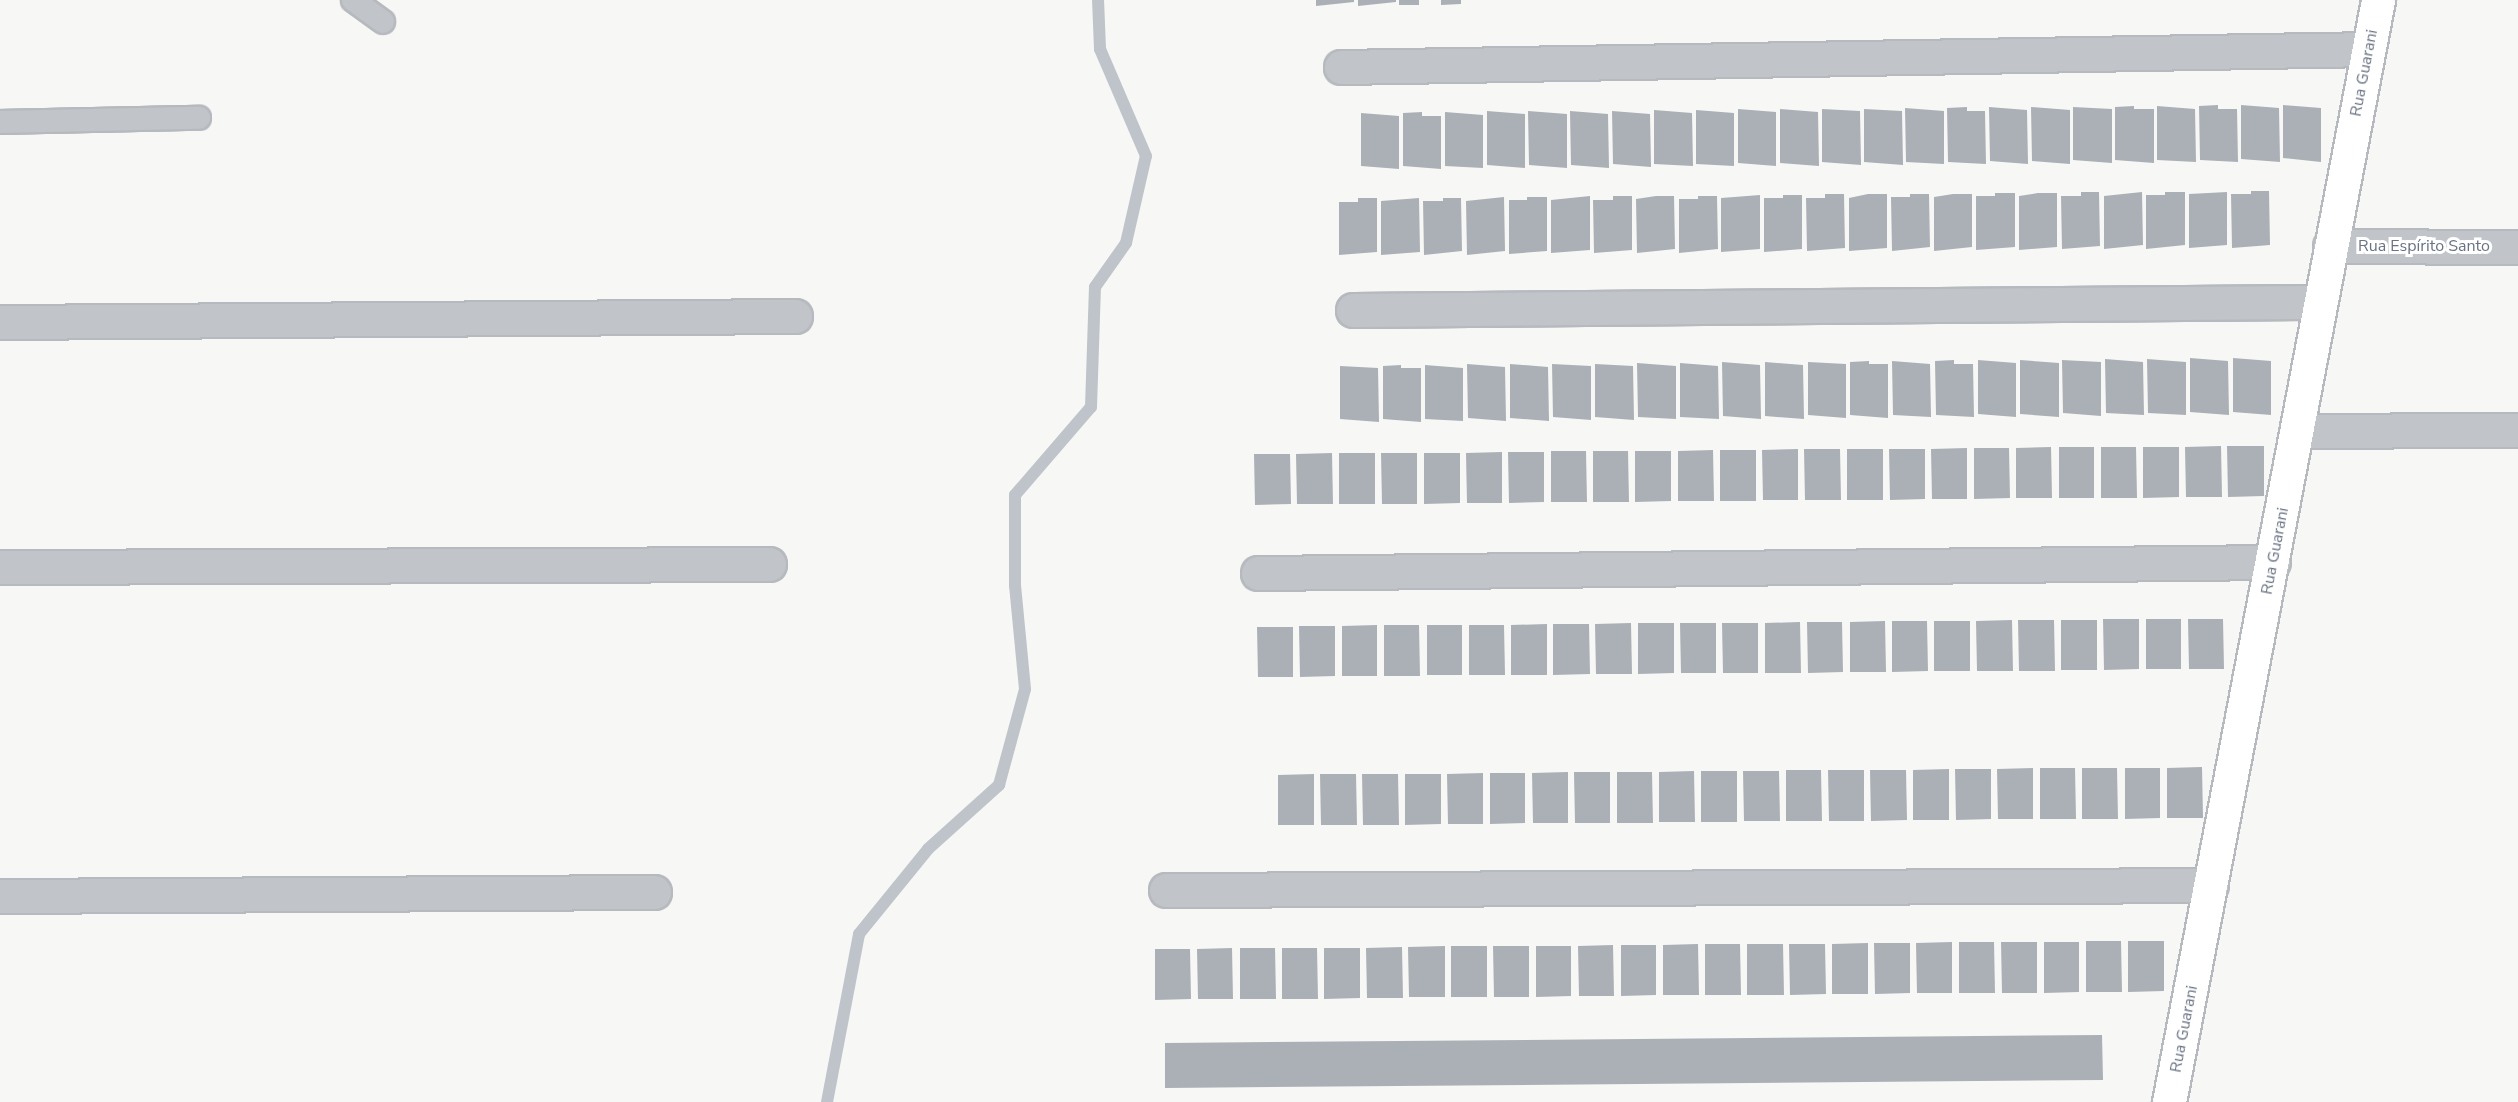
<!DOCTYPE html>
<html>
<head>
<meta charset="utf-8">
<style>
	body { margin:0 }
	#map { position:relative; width:2518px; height:1102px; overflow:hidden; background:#f7f7f5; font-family:"Nunito Sans",sans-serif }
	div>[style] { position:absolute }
	.stream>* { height:12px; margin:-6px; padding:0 6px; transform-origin:6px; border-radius:6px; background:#bec4ca }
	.building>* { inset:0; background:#abb0b6 }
	.roads { filter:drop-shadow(2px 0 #b6b9be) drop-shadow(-2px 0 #b6b9be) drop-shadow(0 2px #b6b9be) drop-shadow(0 -2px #b6b9be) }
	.lane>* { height:22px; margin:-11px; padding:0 11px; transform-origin:11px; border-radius:11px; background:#c1c4c8 }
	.street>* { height:33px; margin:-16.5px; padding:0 16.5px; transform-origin:16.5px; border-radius:16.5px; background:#c1c4c8 }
	.secondary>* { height:33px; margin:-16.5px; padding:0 16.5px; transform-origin:16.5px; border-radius:16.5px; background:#fff }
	span { translate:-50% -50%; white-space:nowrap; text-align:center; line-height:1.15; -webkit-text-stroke:6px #fff; paint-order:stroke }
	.street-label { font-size:16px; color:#6a7382 }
</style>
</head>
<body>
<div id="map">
	<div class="stream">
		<div style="left:827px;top:1102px;width:171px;rotate:-79.2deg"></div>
		<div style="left:859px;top:934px;width:109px;rotate:-50.9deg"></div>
		<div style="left:928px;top:849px;width:96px;rotate:-42deg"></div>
		<div style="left:999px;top:785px;width:99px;rotate:-74.8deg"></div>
		<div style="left:1025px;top:689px;width:103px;rotate:-95.5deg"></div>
		<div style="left:1015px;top:586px;width:91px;rotate:-90deg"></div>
		<div style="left:1015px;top:495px;width:116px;rotate:-49.2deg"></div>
		<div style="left:1091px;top:407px;width:120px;rotate:-88.1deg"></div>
		<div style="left:1095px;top:287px;width:54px;rotate:-54.8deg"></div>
		<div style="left:1126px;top:243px;width:89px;rotate:-77.1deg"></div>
		<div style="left:1146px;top:156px;width:116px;rotate:-113.3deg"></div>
		<div style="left:1100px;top:49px;width:49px;rotate:-92.3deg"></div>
	</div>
	<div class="building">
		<div style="clip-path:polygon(1316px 0,1354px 0,1354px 2px,1316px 6px)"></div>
		<div style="clip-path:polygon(1358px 0,1396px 0,1396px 2px,1358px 6px)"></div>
		<div style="clip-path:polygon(1399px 0,1419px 0,1419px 5px,1399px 5px)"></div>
		<div style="clip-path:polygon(1441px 0,1461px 0,1461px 4px,1441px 5px)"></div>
		<div style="clip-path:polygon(2218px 105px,2218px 109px,2237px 109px,2238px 162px,2200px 160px,2199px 106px)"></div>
		<div style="clip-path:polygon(2241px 105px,2279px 108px,2280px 162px,2241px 159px)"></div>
		<div style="clip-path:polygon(2283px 105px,2321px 108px,2321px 162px,2283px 158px)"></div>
		<div style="clip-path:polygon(2134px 106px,2134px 109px,2154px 109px,2154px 163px,2115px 160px,2115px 107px)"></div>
		<div style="clip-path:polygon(2157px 106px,2195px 109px,2196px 162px,2157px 160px)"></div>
		<div style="clip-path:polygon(1967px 107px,1967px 111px,1985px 111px,1986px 164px,1948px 162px,1947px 108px)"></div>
		<div style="clip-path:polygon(1989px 107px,2027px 110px,2028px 164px,1990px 161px)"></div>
		<div style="clip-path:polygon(2031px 107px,2070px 110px,2070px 164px,2032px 161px)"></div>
		<div style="clip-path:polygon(2073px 107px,2112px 109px,2112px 163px,2073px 160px)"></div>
		<div style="clip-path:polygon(1905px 108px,1944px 111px,1944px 164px,1906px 162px)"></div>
		<div style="clip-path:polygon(1738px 109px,1776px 112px,1776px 166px,1738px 163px)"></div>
		<div style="clip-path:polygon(1780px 109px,1818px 112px,1819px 166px,1780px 163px)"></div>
		<div style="clip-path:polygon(1822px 109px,1860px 111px,1861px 165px,1822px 162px)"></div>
		<div style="clip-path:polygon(1864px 109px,1902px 111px,1903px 165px,1864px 162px)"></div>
		<div style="clip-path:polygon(1654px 110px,1692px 113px,1693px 166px,1654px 164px)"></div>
		<div style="clip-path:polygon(1696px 110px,1734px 113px,1734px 166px,1696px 164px)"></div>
		<div style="clip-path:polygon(1487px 111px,1525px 114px,1525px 168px,1487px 165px)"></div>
		<div style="clip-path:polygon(1528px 111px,1567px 114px,1567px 168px,1529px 165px)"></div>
		<div style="clip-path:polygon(1570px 111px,1608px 114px,1609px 168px,1571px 165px)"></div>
		<div style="clip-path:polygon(1612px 111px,1650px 114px,1651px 167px,1613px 164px)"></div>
		<div style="clip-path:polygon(1422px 112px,1422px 116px,1441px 116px,1441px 169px,1403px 166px,1403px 113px)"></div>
		<div style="clip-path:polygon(1445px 112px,1483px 115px,1483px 168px,1445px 166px)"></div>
		<div style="clip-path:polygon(1361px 113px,1399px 116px,1399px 169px,1361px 166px)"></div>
		<div style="clip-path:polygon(2251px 191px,2269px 191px,2270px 245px,2232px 248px,2231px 194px,2251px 194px)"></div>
		<div style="clip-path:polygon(2081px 192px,2099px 192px,2100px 246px,2062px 249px,2061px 196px,2081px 196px)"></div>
		<div style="clip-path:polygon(2142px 192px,2143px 245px,2104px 249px,2104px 196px)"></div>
		<div style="clip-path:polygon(2165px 192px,2185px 192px,2185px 245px,2146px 249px,2146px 195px,2165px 195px)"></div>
		<div style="clip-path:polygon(2227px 192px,2227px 245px,2189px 248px,2189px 194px)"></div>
		<div style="clip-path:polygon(1995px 193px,2015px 193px,2015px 247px,1976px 250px,1976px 196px,1995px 196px)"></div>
		<div style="clip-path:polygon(2038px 193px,2057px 193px,2057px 247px,2019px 250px,2019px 196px)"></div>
		<div style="clip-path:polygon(1825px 194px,1844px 194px,1845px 248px,1807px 251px,1806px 198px,1825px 198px)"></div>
		<div style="clip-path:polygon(1868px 194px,1887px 194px,1887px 248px,1849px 251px,1849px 198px)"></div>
		<div style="clip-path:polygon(1910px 194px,1929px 194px,1930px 247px,1892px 251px,1891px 197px,1910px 197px)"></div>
		<div style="clip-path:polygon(1953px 194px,1972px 194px,1972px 247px,1934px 251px,1934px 197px)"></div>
		<div style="clip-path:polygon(1760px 195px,1760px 249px,1721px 252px,1721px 198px)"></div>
		<div style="clip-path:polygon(1783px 195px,1802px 195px,1802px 249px,1764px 252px,1764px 198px,1783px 198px)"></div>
		<div style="clip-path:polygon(1590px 196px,1590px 250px,1551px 253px,1551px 200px)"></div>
		<div style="clip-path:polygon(1613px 196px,1632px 196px,1632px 250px,1594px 253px,1593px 200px,1613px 200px)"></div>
		<div style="clip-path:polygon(1656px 196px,1674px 196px,1675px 249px,1637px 253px,1636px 199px)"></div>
		<div style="clip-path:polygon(1698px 196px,1717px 196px,1718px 249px,1679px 253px,1679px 199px,1698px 199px)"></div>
		<div style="clip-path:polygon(1504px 197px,1505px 251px,1467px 255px,1466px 201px)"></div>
		<div style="clip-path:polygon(1527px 197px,1547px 197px,1547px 251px,1509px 254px,1509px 200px,1527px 200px)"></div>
		<div style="clip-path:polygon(1358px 198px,1377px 198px,1377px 252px,1339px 255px,1339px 202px,1358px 202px)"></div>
		<div style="clip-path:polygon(1419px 198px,1420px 252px,1381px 255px,1381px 201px)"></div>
		<div style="clip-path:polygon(1443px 198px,1461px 198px,1462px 251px,1424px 255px,1423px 201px,1443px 201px)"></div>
		<div style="clip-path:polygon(2190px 358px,2228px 361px,2229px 415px,2190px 412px)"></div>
		<div style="clip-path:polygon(2233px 358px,2271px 361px,2271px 415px,2233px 412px)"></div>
		<div style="clip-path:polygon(2105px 359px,2143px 362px,2144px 415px,2106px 413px)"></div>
		<div style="clip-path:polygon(2147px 359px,2186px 362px,2186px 415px,2148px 413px)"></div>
		<div style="clip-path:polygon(1954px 360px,1954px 364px,1973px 364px,1974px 417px,1936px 415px,1935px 361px)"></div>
		<div style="clip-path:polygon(1978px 360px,2016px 363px,2016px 417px,1978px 414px)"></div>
		<div style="clip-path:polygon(2020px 360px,2059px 363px,2059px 417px,2020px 414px)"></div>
		<div style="clip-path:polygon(2062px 360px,2101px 362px,2101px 416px,2063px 413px)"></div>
		<div style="clip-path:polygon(1869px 361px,1869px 364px,1888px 364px,1888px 418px,1850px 415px,1850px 362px)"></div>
		<div style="clip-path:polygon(1892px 361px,1930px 364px,1931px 417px,1893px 415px)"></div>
		<div style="clip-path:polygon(1722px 362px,1760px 365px,1761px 419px,1723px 416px)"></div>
		<div style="clip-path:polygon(1765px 362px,1803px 365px,1804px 419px,1765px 416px)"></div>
		<div style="clip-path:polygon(1808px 362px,1846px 364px,1846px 418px,1808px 415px)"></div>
		<div style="clip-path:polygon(1637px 363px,1676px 366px,1676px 419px,1638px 417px)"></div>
		<div style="clip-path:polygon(1680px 363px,1718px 366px,1719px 419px,1680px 417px)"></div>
		<div style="clip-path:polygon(1467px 364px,1505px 367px,1506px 421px,1468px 418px)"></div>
		<div style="clip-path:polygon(1510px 364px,1548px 367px,1549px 421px,1510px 418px)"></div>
		<div style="clip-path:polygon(1552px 364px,1591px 366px,1591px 420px,1553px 417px)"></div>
		<div style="clip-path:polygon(1595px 364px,1633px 366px,1634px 420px,1595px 417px)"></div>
		<div style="clip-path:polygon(1401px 365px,1401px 368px,1421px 368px,1421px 422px,1383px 419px,1383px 366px)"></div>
		<div style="clip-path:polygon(1425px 365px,1463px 368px,1463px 421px,1425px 419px)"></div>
		<div style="clip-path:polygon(1340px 366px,1378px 368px,1379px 422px,1340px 419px)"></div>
		<div style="clip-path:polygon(2221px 446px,2222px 497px,2186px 497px,2185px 447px)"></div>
		<div style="clip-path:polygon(2227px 446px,2264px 446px,2264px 496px,2228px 497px)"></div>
		<div style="clip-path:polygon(2051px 447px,2052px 498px,2016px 498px,2016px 448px)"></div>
		<div style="clip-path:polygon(2059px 447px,2094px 447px,2094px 498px,2059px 498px)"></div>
		<div style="clip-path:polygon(2101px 447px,2136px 447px,2137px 498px,2101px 498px)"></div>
		<div style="clip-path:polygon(2143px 447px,2179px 447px,2179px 497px,2143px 498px)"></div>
		<div style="clip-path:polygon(1967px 448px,1967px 499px,1932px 499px,1931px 449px)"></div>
		<div style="clip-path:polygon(1974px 448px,2009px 448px,2010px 498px,1974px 499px)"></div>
		<div style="clip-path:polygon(1798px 449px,1798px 500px,1763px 500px,1762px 450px)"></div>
		<div style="clip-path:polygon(1804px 449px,1840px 449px,1841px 500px,1805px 500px)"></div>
		<div style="clip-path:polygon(1847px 449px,1883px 449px,1883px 500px,1847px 500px)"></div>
		<div style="clip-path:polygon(1889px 449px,1925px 449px,1925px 499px,1890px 500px)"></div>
		<div style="clip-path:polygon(1713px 450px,1714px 501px,1678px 501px,1678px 451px)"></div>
		<div style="clip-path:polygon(1720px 450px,1756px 450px,1756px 501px,1720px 501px)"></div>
		<div style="clip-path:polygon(1551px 451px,1586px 451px,1587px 502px,1551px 502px)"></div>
		<div style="clip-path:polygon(1593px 451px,1628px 451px,1629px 502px,1593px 502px)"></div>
		<div style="clip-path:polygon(1635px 451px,1671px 451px,1671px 501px,1635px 502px)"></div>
		<div style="clip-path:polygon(1502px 452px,1502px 503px,1467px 503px,1466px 453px)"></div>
		<div style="clip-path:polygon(1508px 452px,1544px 452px,1544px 502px,1509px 503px)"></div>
		<div style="clip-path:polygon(1332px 453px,1333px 504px,1297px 504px,1296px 454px)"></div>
		<div style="clip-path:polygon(1339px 453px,1375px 453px,1375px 504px,1339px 504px)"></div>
		<div style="clip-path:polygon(1381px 453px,1417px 453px,1417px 504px,1382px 504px)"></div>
		<div style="clip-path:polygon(1424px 453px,1460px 453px,1460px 503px,1424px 504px)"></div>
		<div style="clip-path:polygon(1254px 454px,1290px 454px,1291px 504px,1255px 505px)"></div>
		<div style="clip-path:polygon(2103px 619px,2139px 619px,2139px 669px,2104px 670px)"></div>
		<div style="clip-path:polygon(2146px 619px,2181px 619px,2181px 669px,2146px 669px)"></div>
		<div style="clip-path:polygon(2188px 619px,2223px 619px,2224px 669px,2189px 669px)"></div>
		<div style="clip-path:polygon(2012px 620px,2013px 671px,1977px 671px,1976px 621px)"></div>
		<div style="clip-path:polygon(2018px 620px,2054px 620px,2055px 671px,2019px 671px)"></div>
		<div style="clip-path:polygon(2061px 620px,2097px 620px,2097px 670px,2061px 670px)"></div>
		<div style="clip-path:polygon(1885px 621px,1886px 672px,1850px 672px,1850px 622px)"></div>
		<div style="clip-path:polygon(1892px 621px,1927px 621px,1928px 671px,1892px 672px)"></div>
		<div style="clip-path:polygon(1934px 621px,1970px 621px,1970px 671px,1934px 671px)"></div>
		<div style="clip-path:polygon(1800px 622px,1801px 673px,1765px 673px,1765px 623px)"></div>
		<div style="clip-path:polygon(1807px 622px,1842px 622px,1843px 672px,1808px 673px)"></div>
		<div style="clip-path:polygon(1631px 623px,1632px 674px,1596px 674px,1595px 624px)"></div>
		<div style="clip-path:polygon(1638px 623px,1674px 623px,1674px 673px,1638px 674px)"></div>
		<div style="clip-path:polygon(1680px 623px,1716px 623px,1716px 673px,1681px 673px)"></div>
		<div style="clip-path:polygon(1722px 623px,1758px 623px,1758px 673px,1723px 673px)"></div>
		<div style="clip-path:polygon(1547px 624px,1547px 675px,1511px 675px,1511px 625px)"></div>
		<div style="clip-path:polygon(1553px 624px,1589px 624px,1590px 674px,1553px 675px)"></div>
		<div style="clip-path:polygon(1377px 625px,1377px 676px,1342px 676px,1342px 626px)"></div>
		<div style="clip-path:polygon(1384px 625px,1419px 625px,1420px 676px,1384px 676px)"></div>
		<div style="clip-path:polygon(1427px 625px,1462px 625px,1462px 675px,1427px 675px)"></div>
		<div style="clip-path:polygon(1469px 625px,1504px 625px,1505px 675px,1469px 675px)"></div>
		<div style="clip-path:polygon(1299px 626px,1335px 626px,1335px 676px,1300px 677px)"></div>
		<div style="clip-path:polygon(1257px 627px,1293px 627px,1293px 677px,1258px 677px)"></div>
		<div style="clip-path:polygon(2202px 767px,2203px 818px,2167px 818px,2167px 768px)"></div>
		<div style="clip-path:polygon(2033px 768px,2033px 819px,1998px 819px,1997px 769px)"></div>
		<div style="clip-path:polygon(2040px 768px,2075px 768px,2076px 819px,2040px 819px)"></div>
		<div style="clip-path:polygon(2082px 768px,2117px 768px,2118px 819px,2082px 819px)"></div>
		<div style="clip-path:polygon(2125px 768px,2160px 768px,2160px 818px,2125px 819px)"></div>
		<div style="clip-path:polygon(1949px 769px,1949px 820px,1913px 820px,1913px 770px)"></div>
		<div style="clip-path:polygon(1955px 769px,1991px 769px,1991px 819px,1956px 820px)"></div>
		<div style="clip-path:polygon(1786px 770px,1821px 770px,1822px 821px,1786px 821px)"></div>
		<div style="clip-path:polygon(1828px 770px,1864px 770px,1864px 821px,1829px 821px)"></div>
		<div style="clip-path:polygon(1870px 770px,1906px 770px,1907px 820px,1871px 821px)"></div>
		<div style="clip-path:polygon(1694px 771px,1695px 822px,1659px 822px,1659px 772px)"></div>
		<div style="clip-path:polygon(1701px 771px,1737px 771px,1737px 822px,1701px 822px)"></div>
		<div style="clip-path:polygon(1743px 771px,1779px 771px,1780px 821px,1744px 821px)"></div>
		<div style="clip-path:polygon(1568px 772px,1568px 823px,1533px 823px,1532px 773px)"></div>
		<div style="clip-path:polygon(1574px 772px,1610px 772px,1610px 823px,1575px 823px)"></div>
		<div style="clip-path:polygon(1617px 772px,1652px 772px,1653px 823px,1617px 823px)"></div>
		<div style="clip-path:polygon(1483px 773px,1483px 824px,1448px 824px,1447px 774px)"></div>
		<div style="clip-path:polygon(1490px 773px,1525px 773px,1525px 823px,1490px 824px)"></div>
		<div style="clip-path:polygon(1314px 774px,1314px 825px,1278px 825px,1278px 775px)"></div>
		<div style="clip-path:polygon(1320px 774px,1356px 774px,1357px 825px,1321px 825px)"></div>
		<div style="clip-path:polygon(1362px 774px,1398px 774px,1399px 825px,1363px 825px)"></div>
		<div style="clip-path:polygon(1405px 774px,1441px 774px,1441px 824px,1405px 825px)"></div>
		<div style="clip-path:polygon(2086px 941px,2121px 941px,2122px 992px,2086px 992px)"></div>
		<div style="clip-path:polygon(2128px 941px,2164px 941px,2164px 991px,2128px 992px)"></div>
		<div style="clip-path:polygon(1952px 942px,1952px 993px,1917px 993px,1916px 943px)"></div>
		<div style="clip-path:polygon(1959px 942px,1994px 942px,1995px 993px,1959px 993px)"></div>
		<div style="clip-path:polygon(2001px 942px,2037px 942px,2037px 993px,2002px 993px)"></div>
		<div style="clip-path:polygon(2044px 942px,2079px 942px,2079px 992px,2044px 993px)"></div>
		<div style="clip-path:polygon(1868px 943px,1868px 994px,1832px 994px,1832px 944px)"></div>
		<div style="clip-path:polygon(1874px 943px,1910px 943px,1910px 993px,1875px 994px)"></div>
		<div style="clip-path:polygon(1698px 944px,1699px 995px,1663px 995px,1663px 945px)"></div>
		<div style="clip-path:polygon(1705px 944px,1740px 944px,1741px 995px,1705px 995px)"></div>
		<div style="clip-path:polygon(1747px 944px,1783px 944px,1784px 995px,1747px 995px)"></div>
		<div style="clip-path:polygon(1789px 944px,1825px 944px,1826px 994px,1790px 995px)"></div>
		<div style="clip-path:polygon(1613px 945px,1614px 996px,1579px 996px,1578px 946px)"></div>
		<div style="clip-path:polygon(1621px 945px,1656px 945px,1656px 995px,1621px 996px)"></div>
		<div style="clip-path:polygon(1445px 946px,1445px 997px,1409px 997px,1408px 947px)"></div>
		<div style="clip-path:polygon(1451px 946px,1487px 946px,1487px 997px,1451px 997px)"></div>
		<div style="clip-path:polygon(1493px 946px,1529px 946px,1529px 997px,1494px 997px)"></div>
		<div style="clip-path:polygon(1536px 946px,1571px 946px,1571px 996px,1536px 997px)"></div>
		<div style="clip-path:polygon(1402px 947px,1403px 998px,1367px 998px,1366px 948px)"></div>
		<div style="clip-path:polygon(1232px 948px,1233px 999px,1198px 999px,1197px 949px)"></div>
		<div style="clip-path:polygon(1240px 948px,1275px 948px,1276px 999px,1240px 999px)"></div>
		<div style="clip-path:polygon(1282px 948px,1317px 948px,1318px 999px,1282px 999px)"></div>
		<div style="clip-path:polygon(1324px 948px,1360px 948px,1360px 998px,1324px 999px)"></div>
		<div style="clip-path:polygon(1155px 949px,1190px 949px,1191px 999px,1155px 1000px)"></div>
		<div style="clip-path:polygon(2102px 1035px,2103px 1080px,1165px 1088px,1165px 1043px)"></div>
	</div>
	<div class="roads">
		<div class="lane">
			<div style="left:353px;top:0;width:37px;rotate:36deg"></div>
			<div style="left:0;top:122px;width:199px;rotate:-1.2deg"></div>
		</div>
		<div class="street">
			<div style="left:1341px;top:67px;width:1027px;rotate:-1deg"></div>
			<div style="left:2330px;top:246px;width:188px;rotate:0.3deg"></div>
			<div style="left:1353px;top:310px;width:953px;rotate:-0.48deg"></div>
			<div style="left:2306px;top:302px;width:14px;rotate:21deg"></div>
			<div style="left:0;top:322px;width:795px;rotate:-0.43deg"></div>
			<div style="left:2298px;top:431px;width:220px;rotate:-0.3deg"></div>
			<div style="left:0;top:567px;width:769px;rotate:-0.22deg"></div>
			<div style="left:1258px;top:573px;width:1015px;rotate:-0.62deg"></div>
			<div style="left:1166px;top:890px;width:1045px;rotate:-0.27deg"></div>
			<div style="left:0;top:896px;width:654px;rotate:-0.35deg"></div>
		</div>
		<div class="secondary">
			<div style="left:2169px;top:1102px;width:1122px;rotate:-79.26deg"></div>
		</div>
	</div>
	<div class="street-label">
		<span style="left:2364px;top:73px;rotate:-79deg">Rua Guarani</span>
		<span style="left:2424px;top:246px">Rua Espírito Santo</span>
		<span style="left:2275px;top:551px;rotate:-79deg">Rua Guarani</span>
		<span style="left:2184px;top:1029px;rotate:-79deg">Rua Guarani</span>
	</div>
</div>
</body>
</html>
